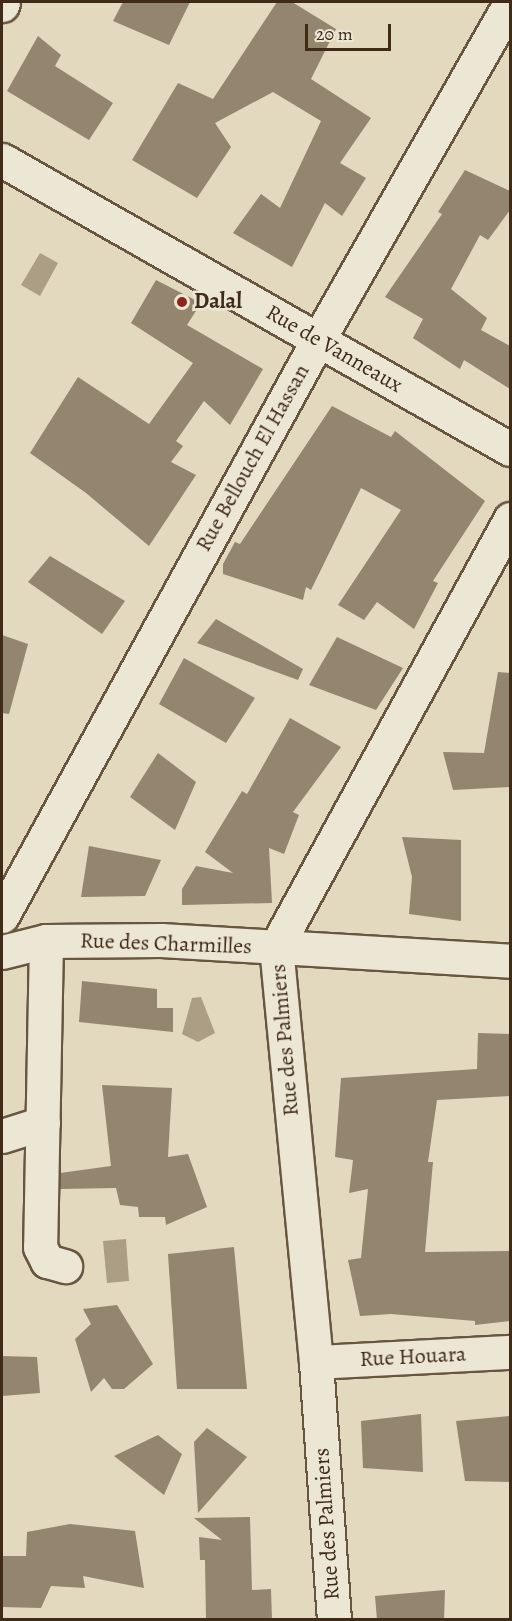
<!DOCTYPE html>
<html>
<head>
<meta charset="utf-8">
<style>
	body { margin:0 }
	#map { position:relative; width:512px; height:1621px; overflow:hidden; background:#e2d9be; font-family:Alegreya,serif }
	div>[style] { position:absolute }
	.water>* { inset:0; background:#ab9e85 }
	.building>* { inset:0; background:#94856e }
	.roads { filter:drop-shadow(2px 0 #685641) drop-shadow(-2px 0 #685641) drop-shadow(0 2px #685641) drop-shadow(0 -2px #685641) }
	.street>* { height:33px; margin:-16.5px; padding:0 16.5px; transform-origin:16.5px; border-radius:16.5px; background:#ece6d5 }
	.dots>* { width:16px; height:16px; translate:-50% -50%; box-sizing:border-box; border:3px solid #ece6d5; border-radius:50% }
	span { translate:-50% -50%; white-space:nowrap; text-align:center; line-height:1.15; -webkit-text-stroke:5px #ece6d5; paint-order:stroke }
	.poi-label { font-size:22px; color:#3f2b17; font-weight:700 }
	.left { translate:0 -50%; text-align:left }
	.street-label { font-size:22px; color:#3f2b17 }
	.frame { position:absolute; inset:0; border:3px solid #3f2b17; pointer-events:none }
	.scale { position:absolute; left:305px; top:24px; width:86px; height:27px; box-sizing:border-box; border:3px solid #3f2b17; border-top:0; padding-left:8px; font-size:18px; line-height:21px; white-space:nowrap; color:#3f2b17; -webkit-text-stroke:4px #ece6d5; paint-order:stroke }
</style>
</head>
<body>
<div id="map">
	<div class="water">
		<div style="clip-path:polygon(40px 253px,58px 263px,40px 296px,21px 285px)"></div>
		<div style="clip-path:polygon(201px 997px,215px 1033px,198px 1042px,182px 1034px,192px 998px)"></div>
		<div style="clip-path:polygon(126px 1239px,129px 1281px,107px 1283px,103px 1241px)"></div>
	</div>
	<div class="building">
		<div style="clip-path:polygon(123px 2px,190px 2px,169px 45px,113px 21px)"></div>
		<div style="clip-path:polygon(277px 2px,292px 2px,336px 29px,311px 79px,371px 118px,340px 163px,366px 178px,342px 216px,325px 203px,292px 267px,233px 233px,261px 194px,280px 208px,321px 121px,273px 92px,215px 123px,231px 147px,197px 198px,132px 160px,178px 83px,213px 99px)"></div>
		<div style="clip-path:polygon(38px 36px,61px 55px,55px 66px,113px 103px,89px 140px,7px 91px)"></div>
		<div style="clip-path:polygon(465px 170px,510px 191px,510px 210px,488px 240px,480px 235px,451px 289px,487px 318px,481px 330px,510px 346px,510px 389px,464px 360px,460px 369px,413px 338px,423px 319px,385px 297px,442px 214px,438px 212px)"></div>
		<div style="clip-path:polygon(156px 280px,201px 303px,187px 325px,263px 369px,230px 425px,204px 401px,176px 441px,183px 446px,171px 462px,196px 475px,149px 546px,86px 493px,30px 453px,78px 377px,149px 424px,193px 363px,131px 323px)"></div>
		<div style="clip-path:polygon(332px 406px,391px 437px,395px 431px,485px 501px,433px 581px,438px 583px,414px 629px,377px 602px,364px 620px,338px 605px,401px 510px,361px 488px,311px 590px,306px 587px,303px 600px,223px 574px,223px 564px,235px 542px,240px 544px)"></div>
		<div style="clip-path:polygon(50px 556px,125px 601px,102px 634px,28px 582px)"></div>
		<div style="clip-path:polygon(216px 619px,303px 669px,298px 680px,197px 643px)"></div>
		<div style="clip-path:polygon(2px 635px,28px 644px,9px 714px,2px 713px)"></div>
		<div style="clip-path:polygon(337px 637px,403px 668px,376px 710px,309px 685px)"></div>
		<div style="clip-path:polygon(184px 658px,255px 698px,226px 743px,159px 704px)"></div>
		<div style="clip-path:polygon(498px 672px,510px 673px,510px 787px,453px 790px,443px 752px,484px 753px)"></div>
		<div style="clip-path:polygon(290px 718px,341px 747px,293px 812px,299px 815px,284px 854px,269px 848px,272px 903px,182px 905px,182px 889px,196px 866px,233px 873px,205px 852px,242px 791px,247px 794px)"></div>
		<div style="clip-path:polygon(158px 753px,196px 782px,175px 830px,130px 797px)"></div>
		<div style="clip-path:polygon(402px 837px,461px 840px,461px 921px,409px 914px,412px 877px)"></div>
		<div style="clip-path:polygon(89px 846px,161px 860px,145px 896px,81px 897px)"></div>
		<div style="clip-path:polygon(82px 981px,157px 989px,157px 1008px,173px 1008px,173px 1032px,79px 1022px)"></div>
		<div style="clip-path:polygon(478px 1033px,510px 1034px,510px 1096px,437px 1100px,428px 1162px,433px 1162px,425px 1252px,510px 1251px,510px 1321px,475px 1325px,475px 1321px,391px 1314px,360px 1316px,348px 1260px,361px 1258px,368px 1189px,349px 1193px,353px 1160px,335px 1157px,341px 1078px,477px 1069px)"></div>
		<div style="clip-path:polygon(102px 1085px,172px 1088px,168px 1157px,188px 1154px,207px 1207px,166px 1225px,165px 1217px,139px 1217px,138px 1207px,120px 1205px,116px 1188px,60px 1189px,60px 1173px,111px 1166px)"></div>
		<div style="clip-path:polygon(234px 1247px,247px 1389px,177px 1389px,168px 1254px)"></div>
		<div style="clip-path:polygon(117px 1305px,153px 1364px,124px 1389px,112px 1389px,104px 1378px,91px 1392px,75px 1339px,91px 1324px,83px 1309px)"></div>
		<div style="clip-path:polygon(2px 1356px,37px 1357px,40px 1393px,2px 1396px)"></div>
		<div style="clip-path:polygon(421px 1414px,423px 1472px,363px 1468px,361px 1421px)"></div>
		<div style="clip-path:polygon(510px 1416px,510px 1482px,465px 1481px,456px 1421px)"></div>
		<div style="clip-path:polygon(207px 1428px,247px 1457px,198px 1513px,194px 1442px)"></div>
		<div style="clip-path:polygon(158px 1435px,182px 1454px,164px 1495px,114px 1456px)"></div>
		<div style="clip-path:polygon(250px 1517px,252px 1590px,271px 1589px,272px 1620px,206px 1620px,205px 1560px,200px 1560px,199px 1537px,222px 1540px,194px 1518px)"></div>
		<div style="clip-path:polygon(70px 1524px,135px 1531px,144px 1588px,83px 1576px,85px 1588px,51px 1586px,41px 1608px,2px 1607px,2px 1556px,26px 1556px,27px 1532px)"></div>
		<div style="clip-path:polygon(445px 1590px,444px 1620px,377px 1620px,375px 1596px)"></div>
	</div>
	<div class="roads">
		<div class="street">
			<div style="left:2px;top:5px;width:3px;rotate:-72deg"></div>
			<div style="left:2px;top:160px;width:584px;rotate:29.64deg"></div>
			<div style="left:2px;top:916px;width:657px;rotate:-61.25deg"></div>
			<div style="left:318px;top:340px;width:388px;rotate:-60.3deg"></div>
			<div style="left:46px;top:941px;width:306px;rotate:91.1deg"></div>
			<div style="left:40px;top:1247px;width:16px;rotate:63deg"></div>
			<div style="left:47px;top:1261px;width:19px;rotate:16deg"></div>
			<div style="left:2px;top:952px;width:45px;rotate:-14deg"></div>
			<div style="left:46px;top:941px;width:115px;rotate:-0.5deg"></div>
			<div style="left:161px;top:940px;width:350px;rotate:3.4deg"></div>
			<div style="left:2px;top:1136px;width:43px;rotate:-17.6deg"></div>
			<div style="left:316px;top:1362px;width:194px;rotate:-3deg"></div>
			<div style="left:334px;top:1620px;width:259px;rotate:-94deg"></div>
			<div style="left:316px;top:1362px;width:417px;rotate:-95.5deg"></div>
			<div style="left:276px;top:947px;width:488px;rotate:-61.3deg"></div>
		</div>
	</div>
	<div class="dots">
		<div style="left:182px;top:302px;background:#8f2418"></div>
	</div>
	<div class="poi-label">
		<span class="left" style="left:194px;top:302px">Dalal</span>
	</div>
	<div class="street-label">
		<span style="left:334px;top:349px;rotate:30deg">Rue de Vanneaux</span>
		<span style="left:253px;top:458px;rotate:-61deg">Rue Bellouch El Hassan</span>
		<span style="left:166px;top:944px;rotate:2deg">Rue des Charmilles</span>
		<span style="left:285px;top:1040px;rotate:-95deg">Rue des Palmiers</span>
		<span style="left:413px;top:1357px;rotate:-3deg">Rue Houara</span>
		<span style="left:327px;top:1524px;rotate:-94deg">Rue des Palmiers</span>
	</div>
	<div class="frame"></div>
	<div class="scale">20 m</div>
</div>
</body>
</html>
